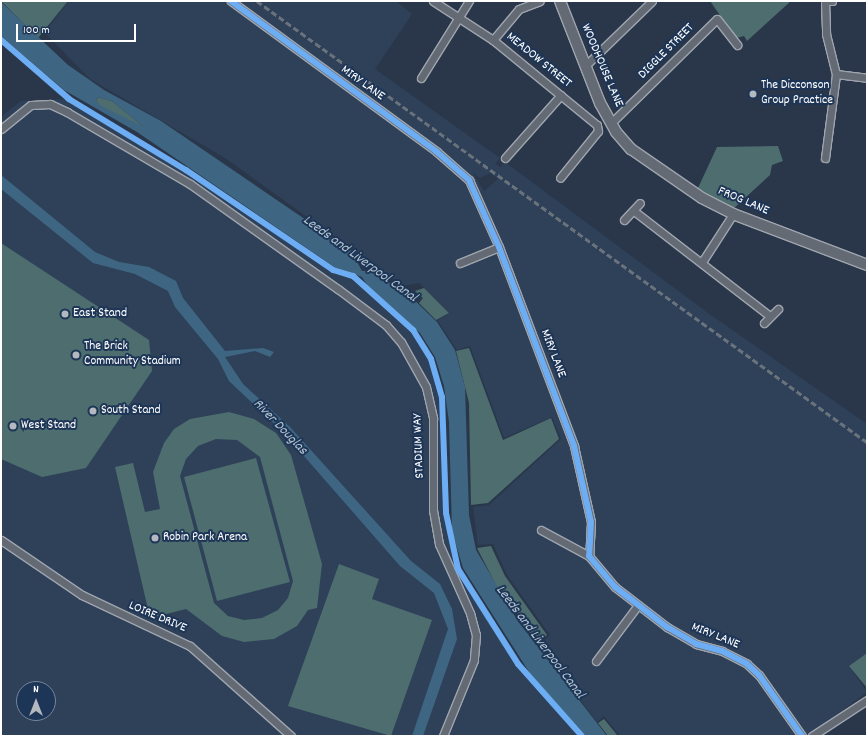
<!DOCTYPE html>
<html>
<head>
<meta charset="utf-8">
<style>
	body { margin:0 }
	#map { position:relative; width:868px; height:737px; overflow:hidden; background:#2a374a; font-family:Dekko,sans-serif }
	div>[style] { position:absolute }
	.built>* { inset:0; background:#2e4159 }
	.green>* { inset:0; background:#4d6d6f }
	.water>* { inset:0; background:#3e6682 }
	.roads { filter:drop-shadow(1px 0 #9fa5ae) drop-shadow(-1px 0 #9fa5ae) drop-shadow(0 1px #9fa5ae) drop-shadow(0 -1px #9fa5ae) }
	.street>* { height:7px; margin:-3.5px; padding:0 3.5px; transform-origin:3.5px; border-radius:3.5px; background:#636a74 }
	.secondary>* { height:10px; margin:-5px; padding:0 5px; transform-origin:5px; border-radius:5px; background:#636a74 }
	.rail>* { height:2.5px; margin-top:-1.25px; transform-origin:0; background:repeating-linear-gradient(90deg,#6a727c 0 6px,transparent 0 9px) }
	.cycleway>* { height:6px; margin:-3px; padding:0 3px; transform-origin:3px; border-radius:3px; background:#6dadf4 }
	.dots>* { width:11px; height:11px; translate:-50% -50%; box-sizing:border-box; border:2px solid #1d3557; border-radius:50% }
	span { translate:-50% -50%; white-space:nowrap; text-align:center; line-height:1.15; -webkit-text-stroke:4px #1d3557; paint-order:stroke }
	.street-label { font-size:13px; color:#fff }
	.poi-label { font-size:13px; color:#fff }
	.left { translate:0 -50%; text-align:left }
	.water-label { font-size:14px; color:#b3c4cf; font-style:italic }
	.frame { position:absolute; inset:0; border:2px solid #fff; pointer-events:none }
	.north { position:absolute; left:16px; top:681px; width:40px; height:40px; box-sizing:border-box; background:#1d3557; border:1px solid #77869a; border-radius:50%; rotate:0deg; font-size:11px; font-weight:700; line-height:16px; text-align:center; color:#fff }
	.north::after { content:''; display:block; margin:auto; width:14px; height:18px; background:#b4b9c0; clip-path:polygon(50% 0,100% 100%,50% 72%,0 100%) }
	.scale { position:absolute; left:16px; top:24px; width:120px; height:18px; box-sizing:border-box; border:2px solid #fff; border-top:0; padding-left:5px; font-size:12px; line-height:14px; white-space:nowrap; color:#fff; -webkit-text-stroke:3px #1d3557; paint-order:stroke }
</style>
</head>
<body>
<div id="map">
	<div class="built">
		<div style="clip-path:polygon(evenodd,68px 1px,396px 1px,412px 14px,375px 69px,500px 158px,495px 164px,500px 167px,505px 162px,708px 313px,867px 424px,867px 653px,849px 666px,867px 692px,808px 736px,620px 736px,604px 716px,597px 722px,539px 646px,550px 635px,507px 575px,493px 544px,478px 545px,473px 507px,489px 505px,561px 439px,552px 417px,504px 438px,470px 346px,457px 350px,437px 320px,450px 313px,419px 283px,403px 286px,225px 158px,90px 79px,45px 33px,68px 1px,473px 173px,480px 178px,490px 173px,498px 179px,484px 191px,473px 173px)"></div>
		<div style="clip-path:polygon(evenodd,69px 99px,186px 170px,333px 270px,353px 276px,413px 330px,431px 359px,442px 397px,446px 513px,458px 569px,518px 664px,582px 736px,1px 736px,1px 117px,21px 101px,69px 99px,24px 689px,48px 689px,48px 713px,24px 713px,24px 689px)"></div>
	</div>
	<div class="green">
		<div style="clip-path:polygon(1px 1px,68px 1px,38px 38px)"></div>
		<div style="clip-path:polygon(710px 1px,791px 1px,747px 41px,744px 36px,736px 38px)"></div>
		<div style="clip-path:polygon(98px 97px,112px 101px,144px 127px,141px 128px,100px 106px,96px 101px)"></div>
		<div style="clip-path:polygon(778px 146px,783px 161px,772px 165px,770px 175px,733px 209px,698px 188px,717px 147px)"></div>
		<div style="clip-path:polygon(1px 243px,149px 340px,152px 371px,86px 468px,42px 477px,1px 459px)"></div>
		<div style="clip-path:polygon(424px 288px,449px 313px,436px 320px,419px 303px,423px 298px,415px 291px)"></div>
		<div style="clip-path:polygon(469px 348px,503px 440px,551px 418px,559px 439px,488px 503px,471px 505px,469px 403px,456px 351px)"></div>
		<div style="clip-path:polygon(evenodd,229px 412px,254px 419px,276px 433px,291px 455px,322px 564px,317px 608px,308px 610px,297px 626px,274px 639px,244px 642px,222px 636px,186px 609px,150px 618px,115px 467px,133px 463px,145px 512px,160px 509px,153px 472px,164px 443px,174px 429px,190px 419px,229px 412px,216px 439px,237px 440px,260px 457px,293px 581px,288px 598px,278px 610px,262px 618px,244px 620px,228px 616px,214px 603px,180px 476px,186px 459px,198px 446px,216px 439px)"></div>
		<div style="clip-path:polygon(256px 458px,290px 582px,217px 601px,184px 477px)"></div>
		<div style="clip-path:polygon(491px 546px,505px 576px,547px 635px,538px 644px,497px 587px,477px 548px)"></div>
		<div style="clip-path:polygon(339px 564px,379px 579px,372px 599px,432px 620px,391px 736px,288px 706px)"></div>
		<div style="clip-path:polygon(867px 653px,867px 688px,849px 666px)"></div>
		<div style="clip-path:polygon(604px 719px,618px 736px,608px 736px,598px 723px)"></div>
	</div>
	<div class="water">
		<div style="clip-path:polygon(evenodd,1px 2px,68px 65px,104px 90px,161px 121px,359px 256px,356px 260px,362px 271px,371px 271px,408px 294px,437px 322px,455px 350px,465px 387px,469px 515px,476px 550px,517px 620px,607px 736px,586px 736px,531px 675px,463px 568px,452px 531px,449px 422px,444px 386px,435px 357px,420px 333px,369px 288px,362px 277px,336px 268px,137px 132px,64px 90px,1px 36px,1px 2px,98px 97px,112px 101px,144px 127px,101px 106px,96px 101px,98px 97px)"></div>
		<div style="clip-path:polygon(1px 175px,95px 252px,119px 262px,149px 267px,176px 281px,183px 298px,225px 351px,263px 348px,274px 352px,270px 357px,255px 351px,225px 357px,243px 384px,290px 427px,411px 561px,440px 584px,452px 609px,457px 639px,423px 736px,412px 736px,448px 629px,434px 593px,400px 566px,283px 432px,229px 381px,218px 359px,175px 307px,168px 291px,135px 274px,93px 263px,1px 189px)"></div>
	</div>
	<div class="roads">
		<div class="street">
			<div style="left:231px;top:1px;width:255px;rotate:36.2deg"></div>
			<div style="left:437px;top:152px;width:43px;rotate:41.2deg"></div>
			<div style="left:469px;top:180px;width:73px;rotate:65.9deg"></div>
			<div style="left:499px;top:247px;width:213px;rotate:69.3deg"></div>
			<div style="left:574px;top:446px;width:78px;rotate:77.4deg"></div>
			<div style="left:591px;top:522px;width:34px;rotate:93deg"></div>
			<div style="left:589px;top:556px;width:40px;rotate:50deg"></div>
			<div style="left:615px;top:587px;width:66px;rotate:37.6deg"></div>
			<div style="left:667px;top:627px;width:34px;rotate:30deg"></div>
			<div style="left:696px;top:644px;width:27px;rotate:15deg"></div>
			<div style="left:722px;top:651px;width:28px;rotate:27deg"></div>
			<div style="left:747px;top:664px;width:16px;rotate:43deg"></div>
			<div style="left:759px;top:675px;width:75px;rotate:54.8deg"></div>
			<div style="left:433px;top:1px;width:72px;rotate:33deg"></div>
			<div style="left:493px;top:40px;width:134px;rotate:39.3deg"></div>
			<div style="left:597px;top:125px;width:6px;rotate:81deg"></div>
			<div style="left:598px;top:131px;width:60px;rotate:129deg"></div>
			<div style="left:832px;top:1px;width:7px;rotate:180deg"></div>
			<div style="left:825px;top:1px;width:33px;rotate:88deg"></div>
			<div style="left:826px;top:34px;width:41px;rotate:76deg"></div>
			<div style="left:836px;top:74px;width:31px;rotate:7deg"></div>
			<div style="left:493px;top:40px;width:40px;rotate:-50deg"></div>
			<div style="left:519px;top:9px;width:22px;rotate:-21deg"></div>
			<div style="left:585px;top:66px;width:93px;rotate:-44.1deg"></div>
			<div style="left:421px;top:78px;width:91px;rotate:-58.1deg"></div>
			<div style="left:611px;top:123px;width:148px;rotate:-44.5deg"></div>
			<div style="left:717px;top:19px;width:33px;rotate:52deg"></div>
			<div style="left:1px;top:129px;width:38px;rotate:-39deg"></div>
			<div style="left:31px;top:105px;width:19px;rotate:-3deg"></div>
			<div style="left:50px;top:104px;width:19px;rotate:25deg"></div>
			<div style="left:67px;top:112px;width:143px;rotate:30.3deg"></div>
			<div style="left:190px;top:184px;width:181px;rotate:35.4deg"></div>
			<div style="left:338px;top:289px;width:60px;rotate:36.9deg"></div>
			<div style="left:386px;top:325px;width:23px;rotate:49deg"></div>
			<div style="left:401px;top:342px;width:51px;rotate:60.9deg"></div>
			<div style="left:426px;top:387px;width:32px;rotate:77deg"></div>
			<div style="left:433px;top:418px;width:92px;rotate:90deg"></div>
			<div style="left:433px;top:510px;width:35px;rotate:80deg"></div>
			<div style="left:439px;top:544px;width:76px;rotate:65.8deg"></div>
			<div style="left:470px;top:613px;width:23px;rotate:75deg"></div>
			<div style="left:476px;top:635px;width:25px;rotate:95deg"></div>
			<div style="left:474px;top:660px;width:82px;rotate:112.2deg"></div>
			<div style="left:505px;top:158px;width:84px;rotate:-48.4deg"></div>
			<div style="left:825px;top:158px;width:85px;rotate:-82.5deg"></div>
			<div style="left:634px;top:211px;width:172px;rotate:37.7deg"></div>
			<div style="left:624px;top:220px;width:23px;rotate:-47deg"></div>
			<div style="left:702px;top:262px;width:57px;rotate:-57.1deg"></div>
			<div style="left:460px;top:263px;width:42px;rotate:-22.3deg"></div>
			<div style="left:764px;top:323px;width:20px;rotate:-45deg"></div>
			<div style="left:541px;top:530px;width:55px;rotate:28.4deg"></div>
			<div style="left:1px;top:540px;width:98px;rotate:34.2deg"></div>
			<div style="left:82px;top:595px;width:119px;rotate:25.3deg"></div>
			<div style="left:190px;top:646px;width:135px;rotate:41.7deg"></div>
			<div style="left:596px;top:661px;width:70px;rotate:-53.1deg"></div>
			<div style="left:812px;top:736px;width:66px;rotate:-33.2deg"></div>
		</div>
		<div class="secondary">
			<div style="left:560px;top:1px;width:110px;rotate:68.6deg"></div>
			<div style="left:600px;top:103px;width:33px;rotate:61deg"></div>
			<div style="left:616px;top:132px;width:23px;rotate:49deg"></div>
			<div style="left:631px;top:149px;width:86px;rotate:34.6deg"></div>
			<div style="left:702px;top:198px;width:35px;rotate:27deg"></div>
			<div style="left:733px;top:214px;width:143px;rotate:20.8deg"></div>
		</div>
	</div>
	<div class="rail">
		<div style="left:257px;top:1px;width:753px;rotate:35.87deg"></div>
	</div>
	<div class="cycleway">
		<div style="left:231px;top:1px;width:255px;rotate:36.2deg"></div>
		<div style="left:437px;top:152px;width:43px;rotate:41.2deg"></div>
		<div style="left:469px;top:180px;width:73px;rotate:65.9deg"></div>
		<div style="left:499px;top:247px;width:213px;rotate:69.3deg"></div>
		<div style="left:574px;top:446px;width:78px;rotate:77.4deg"></div>
		<div style="left:591px;top:522px;width:34px;rotate:93deg"></div>
		<div style="left:589px;top:556px;width:40px;rotate:50deg"></div>
		<div style="left:615px;top:587px;width:66px;rotate:37.6deg"></div>
		<div style="left:667px;top:627px;width:34px;rotate:30deg"></div>
		<div style="left:696px;top:644px;width:27px;rotate:15deg"></div>
		<div style="left:722px;top:651px;width:28px;rotate:27deg"></div>
		<div style="left:747px;top:664px;width:16px;rotate:43deg"></div>
		<div style="left:759px;top:675px;width:75px;rotate:54.8deg"></div>
		<div style="left:1px;top:40px;width:90px;rotate:40.9deg"></div>
		<div style="left:69px;top:99px;width:137px;rotate:31.3deg"></div>
		<div style="left:186px;top:170px;width:178px;rotate:34.2deg"></div>
		<div style="left:333px;top:270px;width:21px;rotate:17deg"></div>
		<div style="left:353px;top:276px;width:81px;rotate:42deg"></div>
		<div style="left:413px;top:330px;width:34px;rotate:58deg"></div>
		<div style="left:431px;top:359px;width:40px;rotate:74deg"></div>
		<div style="left:442px;top:397px;width:116px;rotate:88deg"></div>
		<div style="left:446px;top:513px;width:57px;rotate:77.9deg"></div>
		<div style="left:458px;top:569px;width:112px;rotate:57.7deg"></div>
		<div style="left:518px;top:664px;width:96px;rotate:48.4deg"></div>
	</div>
	<div class="dots">
		<div style="left:753px;top:94px;background:#b4b9c0"></div>
		<div style="left:65px;top:314px;background:#b4b9c0"></div>
		<div style="left:76px;top:355px;background:#b4b9c0"></div>
		<div style="left:93px;top:411px;background:#b4b9c0"></div>
		<div style="left:13px;top:426px;background:#b4b9c0"></div>
		<div style="left:155px;top:538px;background:#b4b9c0"></div>
	</div>
	<div class="street-label">
		<span style="left:667px;top:52px;rotate:-45deg">DIGGLE STREET</span>
		<span style="left:538px;top:61px;rotate:39deg">MEADOW STREET</span>
		<span style="left:601px;top:66px;rotate:67deg">WOODHOUSE LANE</span>
		<span style="left:362px;top:84px;rotate:36deg">MIRY LANE</span>
		<span style="left:743px;top:202px;rotate:23deg">FROG LANE</span>
		<span style="left:552px;top:354px;rotate:69deg">MIRY LANE</span>
		<span style="left:420px;top:446px;rotate:-92deg">STADIUM WAY</span>
		<span style="left:157px;top:618px;rotate:23deg">LOIRE DRIVE</span>
		<span style="left:715px;top:637px;rotate:22deg">MIRY LANE</span>
	</div>
	<div class="poi-label">
		<span class="left" style="left:761px;top:94px">The Dicconson<br>Group Practice</span>
		<span class="left" style="left:73px;top:314px">East Stand</span>
		<span class="left" style="left:84px;top:355px">The Brick<br>Community Stadium</span>
		<span class="left" style="left:101px;top:411px">South Stand</span>
		<span class="left" style="left:21px;top:426px">West Stand</span>
		<span class="left" style="left:163px;top:538px">Robin Park Arena</span>
	</div>
	<div class="water-label">
		<span style="left:360px;top:259px;rotate:36deg">Leeds and Liverpool Canal</span>
		<span style="left:280px;top:427px;rotate:46deg">River Douglas</span>
		<span style="left:540px;top:642px;rotate:53deg">Leeds and Liverpool Canal</span>
	</div>
	<div class="frame"></div>
	<div class="north">N</div>
	<div class="scale">100 m</div>
</div>
</body>
</html>
